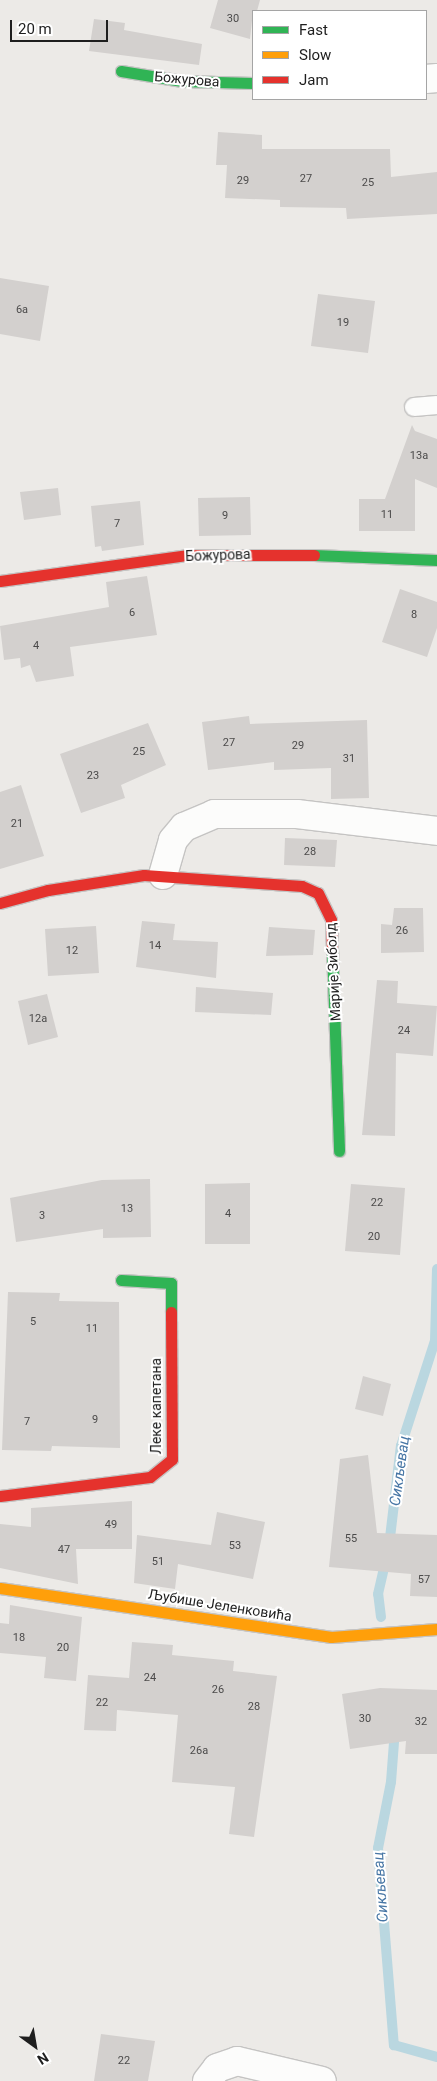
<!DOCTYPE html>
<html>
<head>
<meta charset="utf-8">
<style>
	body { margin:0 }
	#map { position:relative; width:437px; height:2081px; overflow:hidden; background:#eceae7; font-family:Roboto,sans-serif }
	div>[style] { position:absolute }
	.stream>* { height:10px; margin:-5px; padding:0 5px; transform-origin:5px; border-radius:5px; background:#bad7e0 }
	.building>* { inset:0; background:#d3d0ce }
	.roads { filter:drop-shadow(1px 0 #c5c4c3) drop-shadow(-1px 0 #c5c4c3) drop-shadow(0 1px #c5c4c3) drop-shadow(0 -1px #c5c4c3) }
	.lane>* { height:18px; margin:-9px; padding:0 9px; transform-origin:9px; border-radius:9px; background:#fcfcfb }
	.street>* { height:28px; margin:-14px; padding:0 14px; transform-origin:14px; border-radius:14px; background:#fcfcfb }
	.fast>* { height:11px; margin:-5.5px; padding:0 5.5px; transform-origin:5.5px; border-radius:5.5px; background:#30b455 }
	.slow>* { height:11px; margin:-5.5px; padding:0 5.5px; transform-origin:5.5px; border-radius:5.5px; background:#ff9f0a }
	.jam>* { height:11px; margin:-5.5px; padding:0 5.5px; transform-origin:5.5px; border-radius:5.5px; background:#e5322d }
	span { translate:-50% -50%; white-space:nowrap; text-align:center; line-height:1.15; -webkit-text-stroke:4px #fff; paint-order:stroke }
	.number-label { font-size:11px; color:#4b4a4a }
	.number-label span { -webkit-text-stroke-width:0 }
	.street-label { font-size:14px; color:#1e1e1e }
	.water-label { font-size:15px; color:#4776a5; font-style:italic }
	.legend { position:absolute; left:252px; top:10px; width:175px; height:90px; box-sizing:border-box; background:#fff; border:1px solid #a5a5a5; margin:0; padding:6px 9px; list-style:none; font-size:15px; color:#1e1e1e }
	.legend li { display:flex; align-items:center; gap:10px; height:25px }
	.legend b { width:25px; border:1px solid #a5a5a5 }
	.north { position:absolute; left:10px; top:2021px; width:50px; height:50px; -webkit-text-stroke:4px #fff; paint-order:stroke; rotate:148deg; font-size:14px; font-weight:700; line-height:20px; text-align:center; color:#1e1e1e }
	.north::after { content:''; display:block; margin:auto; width:18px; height:22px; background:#1e1e1e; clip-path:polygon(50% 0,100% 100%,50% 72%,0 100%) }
	.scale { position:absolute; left:10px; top:20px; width:98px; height:22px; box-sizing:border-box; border:2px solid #1e1e1e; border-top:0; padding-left:6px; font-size:15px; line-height:18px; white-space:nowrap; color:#1e1e1e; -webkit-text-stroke:4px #fff; paint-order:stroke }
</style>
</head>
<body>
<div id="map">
	<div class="stream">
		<div style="left:389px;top:1546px;width:101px;rotate:-83.2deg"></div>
		<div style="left:401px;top:1446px;width:110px;rotate:-72.1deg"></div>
		<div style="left:435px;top:1341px;width:72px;rotate:-88.4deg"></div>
		<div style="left:381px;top:1617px;width:23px;rotate:-97deg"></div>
		<div style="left:378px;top:1594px;width:35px;rotate:-77deg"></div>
		<div style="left:395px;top:1729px;width:53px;rotate:94.3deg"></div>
		<div style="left:391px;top:1782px;width:67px;rotate:101.1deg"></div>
		<div style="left:378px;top:1848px;width:198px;rotate:85.4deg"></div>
		<div style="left:394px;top:2045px;width:45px;rotate:15.6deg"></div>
	</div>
	<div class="building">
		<div style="clip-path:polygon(218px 0,260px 0,257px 11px,253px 11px,250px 39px,210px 28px)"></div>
		<div style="clip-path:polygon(94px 19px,125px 23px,124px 30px,202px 44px,199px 65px,89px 51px)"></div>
		<div style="clip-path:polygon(218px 132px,262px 135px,262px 149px,390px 149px,391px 177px,437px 172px,437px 214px,347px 219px,346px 208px,280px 207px,280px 200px,225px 198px,227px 165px,216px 165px)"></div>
		<div style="clip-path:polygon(0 278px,49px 286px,40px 341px,0 334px)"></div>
		<div style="clip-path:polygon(318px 294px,375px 301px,368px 353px,311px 346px)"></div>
		<div style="clip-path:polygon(412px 425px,415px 431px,437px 439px,437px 488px,415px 479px,415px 531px,359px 531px,359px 499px,385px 499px)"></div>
		<div style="clip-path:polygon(58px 488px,61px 515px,24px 520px,20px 492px)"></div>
		<div style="clip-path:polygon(250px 497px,251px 535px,199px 536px,198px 498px)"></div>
		<div style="clip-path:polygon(140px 501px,144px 545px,102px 551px,101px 546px,95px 547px,91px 506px)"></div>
		<div style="clip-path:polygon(147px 576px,157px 635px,70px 647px,74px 676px,36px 682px,30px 665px,21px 668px,20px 658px,4px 660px,0 626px,109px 607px,106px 582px)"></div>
		<div style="clip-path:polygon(400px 589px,437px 602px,437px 628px,427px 657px,382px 642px)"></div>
		<div style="clip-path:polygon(249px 716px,250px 724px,367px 720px,369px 798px,331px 799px,331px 768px,274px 770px,274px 762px,208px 770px,202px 722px)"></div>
		<div style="clip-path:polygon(148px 723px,166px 765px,121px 785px,125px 798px,81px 813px,60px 754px)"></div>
		<div style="clip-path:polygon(21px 785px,44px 856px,0 869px,0 792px)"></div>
		<div style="clip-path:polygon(285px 838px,337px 840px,335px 867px,284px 865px)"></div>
		<div style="clip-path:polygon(394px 908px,423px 908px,424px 952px,381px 953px,381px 924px,392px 925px)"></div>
		<div style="clip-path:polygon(142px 921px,175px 924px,173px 940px,218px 942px,216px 978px,136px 967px)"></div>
		<div style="clip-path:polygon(96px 926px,99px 973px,48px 976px,45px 929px)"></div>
		<div style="clip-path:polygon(269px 927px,315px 930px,313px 955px,266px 956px)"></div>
		<div style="clip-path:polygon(377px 980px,398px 981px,397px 1003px,437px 1006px,433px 1056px,396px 1053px,395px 1136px,362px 1135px)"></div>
		<div style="clip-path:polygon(196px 987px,273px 993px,271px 1015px,195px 1012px)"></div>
		<div style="clip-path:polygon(47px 994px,58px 1037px,28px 1045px,18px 1001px)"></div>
		<div style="clip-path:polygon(150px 1179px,151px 1237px,103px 1238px,103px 1229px,16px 1242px,10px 1198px,102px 1180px)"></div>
		<div style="clip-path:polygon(250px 1183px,250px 1244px,205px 1244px,205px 1184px)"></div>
		<div style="clip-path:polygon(351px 1184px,405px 1188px,400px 1255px,345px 1251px)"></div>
		<div style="clip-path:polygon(8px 1292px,60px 1293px,59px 1301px,119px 1302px,120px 1448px,52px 1446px,51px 1451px,2px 1450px)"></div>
		<div style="clip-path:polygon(363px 1376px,391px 1384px,383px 1416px,355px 1409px)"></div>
		<div style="clip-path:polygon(368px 1455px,377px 1533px,437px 1535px,437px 1597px,410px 1596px,411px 1574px,329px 1567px,340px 1459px)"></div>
		<div style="clip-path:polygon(132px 1501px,132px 1549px,76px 1549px,78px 1584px,0 1568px,0 1524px,31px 1527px,31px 1508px)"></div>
		<div style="clip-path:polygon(217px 1512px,265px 1522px,253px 1579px,178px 1564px,175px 1589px,134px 1583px,137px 1535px,211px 1545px)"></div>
		<div style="clip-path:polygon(10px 1605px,82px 1617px,76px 1681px,44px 1678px,46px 1657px,0 1653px,0 1623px,9px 1624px)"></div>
		<div style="clip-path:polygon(132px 1642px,173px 1645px,172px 1655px,234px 1661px,233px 1671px,277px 1676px,254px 1837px,229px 1834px,235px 1787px,172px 1782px,178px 1715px,117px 1710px,116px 1731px,84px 1730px,88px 1675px,129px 1678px)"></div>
		<div style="clip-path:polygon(380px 1688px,437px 1690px,437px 1754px,405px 1754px,406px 1741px,350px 1749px,342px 1694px)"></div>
		<div style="clip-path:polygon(101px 2034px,155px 2041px,148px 2081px,94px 2081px)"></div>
	</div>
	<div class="roads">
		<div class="lane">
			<div style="left:414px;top:407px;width:23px;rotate:-5deg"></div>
		</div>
		<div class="street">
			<div style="left:426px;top:79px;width:11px;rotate:-5deg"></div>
			<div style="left:163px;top:875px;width:36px;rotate:-74deg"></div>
			<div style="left:173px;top:840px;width:17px;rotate:-50deg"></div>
			<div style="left:184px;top:827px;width:33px;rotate:-23deg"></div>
			<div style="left:214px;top:814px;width:83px"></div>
			<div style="left:297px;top:814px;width:141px;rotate:6.9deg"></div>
			<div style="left:207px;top:2081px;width:16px;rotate:-52deg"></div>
			<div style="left:217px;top:2068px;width:21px;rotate:-19deg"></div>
			<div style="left:237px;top:2061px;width:87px;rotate:13.2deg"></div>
		</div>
		<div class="fast">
			<div style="left:121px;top:71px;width:62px;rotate:9.3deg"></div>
			<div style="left:182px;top:81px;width:71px;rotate:1.6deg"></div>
			<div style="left:314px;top:555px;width:123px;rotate:2.3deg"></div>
			<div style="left:332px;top:948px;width:203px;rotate:88deg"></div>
			<div style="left:121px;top:1280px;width:50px;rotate:3.4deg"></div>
			<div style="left:171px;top:1283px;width:29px;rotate:90deg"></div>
		</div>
		<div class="slow">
			<div style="left:0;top:1588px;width:335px;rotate:8.4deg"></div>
			<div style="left:331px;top:1637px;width:106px;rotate:-4.3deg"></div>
		</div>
		<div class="jam">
			<div style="left:0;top:581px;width:190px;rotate:-7.9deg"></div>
			<div style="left:188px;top:555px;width:126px"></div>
			<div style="left:0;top:903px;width:50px;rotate:-15.2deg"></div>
			<div style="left:48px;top:890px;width:97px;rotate:-8.9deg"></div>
			<div style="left:144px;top:875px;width:158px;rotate:4deg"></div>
			<div style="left:302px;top:886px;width:17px;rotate:24deg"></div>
			<div style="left:318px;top:893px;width:30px;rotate:64deg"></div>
			<div style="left:331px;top:920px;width:28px;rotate:88deg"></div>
			<div style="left:0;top:1496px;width:151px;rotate:-7.2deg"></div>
			<div style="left:150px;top:1477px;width:28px;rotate:-39deg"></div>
			<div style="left:172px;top:1459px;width:147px;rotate:-90.4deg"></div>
		</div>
	</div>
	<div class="number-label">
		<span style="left:233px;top:19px">30</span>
		<span style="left:306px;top:179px">27</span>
		<span style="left:243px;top:181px">29</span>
		<span style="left:368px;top:183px">25</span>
		<span style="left:22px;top:310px">6a</span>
		<span style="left:343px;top:323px">19</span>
		<span style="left:419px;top:456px">13a</span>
		<span style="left:387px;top:515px">11</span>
		<span style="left:225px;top:516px">9</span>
		<span style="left:117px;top:524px">7</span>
		<span style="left:132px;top:613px">6</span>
		<span style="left:414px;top:615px">8</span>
		<span style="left:36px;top:646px">4</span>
		<span style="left:229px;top:743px">27</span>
		<span style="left:298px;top:746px">29</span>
		<span style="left:139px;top:752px">25</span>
		<span style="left:349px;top:759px">31</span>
		<span style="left:93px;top:776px">23</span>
		<span style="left:17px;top:824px">21</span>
		<span style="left:310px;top:852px">28</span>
		<span style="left:402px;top:931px">26</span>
		<span style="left:155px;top:946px">14</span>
		<span style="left:72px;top:951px">12</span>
		<span style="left:38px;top:1019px">12a</span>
		<span style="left:404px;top:1031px">24</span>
		<span style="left:377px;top:1203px">22</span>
		<span style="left:127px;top:1209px">13</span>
		<span style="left:228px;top:1214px">4</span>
		<span style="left:42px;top:1216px">3</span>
		<span style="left:374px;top:1237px">20</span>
		<span style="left:33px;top:1322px">5</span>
		<span style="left:92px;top:1329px">11</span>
		<span style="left:95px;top:1420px">9</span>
		<span style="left:27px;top:1422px">7</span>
		<span style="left:111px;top:1525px">49</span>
		<span style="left:351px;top:1539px">55</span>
		<span style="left:235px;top:1546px">53</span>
		<span style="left:64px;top:1550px">47</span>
		<span style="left:158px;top:1562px">51</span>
		<span style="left:424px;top:1580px">57</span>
		<span style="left:19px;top:1638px">18</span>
		<span style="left:63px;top:1648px">20</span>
		<span style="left:150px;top:1678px">24</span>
		<span style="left:218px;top:1690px">26</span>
		<span style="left:102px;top:1703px">22</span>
		<span style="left:254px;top:1707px">28</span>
		<span style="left:365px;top:1719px">30</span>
		<span style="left:421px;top:1722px">32</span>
		<span style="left:199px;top:1751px">26a</span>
		<span style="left:124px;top:2061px">22</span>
	</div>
	<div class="street-label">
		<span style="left:187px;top:79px;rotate:5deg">Божурова</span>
		<span style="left:218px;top:555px;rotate:-2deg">Божурова</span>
		<span style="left:333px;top:972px;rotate:-93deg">Марије Зиболд</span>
		<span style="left:156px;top:1406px;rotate:-90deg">Леке капетана</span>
		<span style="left:220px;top:1605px;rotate:9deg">Љубише Јеленковића</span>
	</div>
	<div class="water-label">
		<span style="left:400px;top:1471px;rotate:-82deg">Сикљевац</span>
		<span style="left:381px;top:1887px;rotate:-94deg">Сикљевац</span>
	</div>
	<ul class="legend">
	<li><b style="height:6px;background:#30b455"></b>Fast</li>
	<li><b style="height:6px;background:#ff9f0a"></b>Slow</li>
	<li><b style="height:6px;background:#e5322d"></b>Jam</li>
	</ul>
	<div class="north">N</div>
	<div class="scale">20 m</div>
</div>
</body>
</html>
